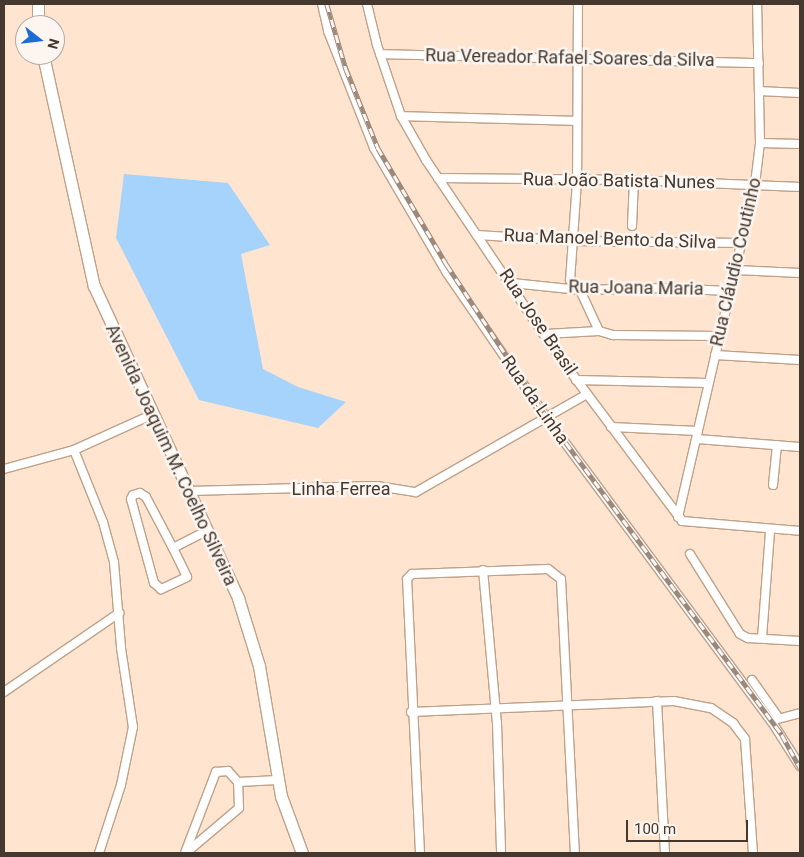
<!DOCTYPE html>
<html>
<head>
<meta charset="utf-8">
<style>
	body { margin:0 }
	#map { position:relative; width:804px; height:857px; overflow:hidden; background:#ffe4d0; font-family:Roboto,sans-serif }
	div>[style] { position:absolute }
	.water>* { inset:0; background:#a6d3fc }
	.roads { filter:drop-shadow(1px 0 #bfa188) drop-shadow(-1px 0 #bfa188) drop-shadow(0 1px #bfa188) drop-shadow(0 -1px #bfa188) }
	.street>* { height:8px; margin:-4px; padding:0 4px; transform-origin:4px; border-radius:4px; background:#fff }
	.secondary>* { height:11px; margin:-5.5px; padding:0 5.5px; transform-origin:5.5px; border-radius:5.5px; background:#fff }
	.rail>* { height:4.5px; margin-top:-2.25px; transform-origin:0; background:repeating-linear-gradient(90deg,#fcf5f0 0 8px,#9d897b 0 16px); box-sizing:border-box; border-block:1px solid #9d897b }
	span { translate:-50% -50%; white-space:nowrap; text-align:center; line-height:1.15; -webkit-text-stroke:5px #fcf5f0; paint-order:stroke }
	.street-label { font-size:18px; color:#45382e }
	.frame { position:absolute; inset:0; border:5px solid #45382e; pointer-events:none }
	.north { position:absolute; left:15px; top:15px; width:50px; height:50px; box-sizing:border-box; background:#fcf5f0; border:1px solid #b3a9a2; border-radius:50%; rotate:106deg; font-size:14px; font-weight:700; line-height:20px; text-align:center; color:#45382e }
	.north::after { content:''; display:block; margin:auto; width:18px; height:22px; background:#1c6bd6; clip-path:polygon(50% 0,100% 100%,50% 72%,0 100%) }
	.scale { position:absolute; left:626px; top:820px; width:122px; height:22px; box-sizing:border-box; border:2px solid #45382e; border-top:0; padding-left:6px; font-size:15px; line-height:18px; white-space:nowrap; color:#45382e; -webkit-text-stroke:4px #fcf5f0; paint-order:stroke }
</style>
</head>
<body>
<div id="map">
	<div class="water">
		<div style="clip-path:polygon(124px 174px,228px 183px,270px 245px,241px 254px,263px 369px,298px 387px,346px 402px,318px 428px,199px 400px,116px 238px)"></div>
	</div>
	<div class="roads">
		<div class="street">
			<div style="left:322px;top:4px;width:28px;rotate:77deg"></div>
			<div style="left:328px;top:31px;width:126px;rotate:68.5deg"></div>
			<div style="left:374px;top:148px;width:145px;rotate:59.7deg"></div>
			<div style="left:447px;top:273px;width:175px;rotate:55.5deg"></div>
			<div style="left:546px;top:417px;width:380px;rotate:53.5deg"></div>
			<div style="left:772px;top:722px;width:52px;rotate:57.5deg"></div>
			<div style="left:367px;top:4px;width:42px;rotate:76.3deg"></div>
			<div style="left:377px;top:45px;width:75px;rotate:71.3deg"></div>
			<div style="left:401px;top:116px;width:51px;rotate:60.4deg"></div>
			<div style="left:426px;top:160px;width:225px;rotate:56deg"></div>
			<div style="left:552px;top:347px;width:217px;rotate:53.2deg"></div>
			<div style="left:682px;top:521px;width:118px;rotate:4.8deg"></div>
			<div style="left:578px;top:4px;width:177px;rotate:90.3deg"></div>
			<div style="left:577px;top:181px;width:99px;rotate:94deg"></div>
			<div style="left:570px;top:280px;width:14px;rotate:45deg"></div>
			<div style="left:580px;top:290px;width:45px;rotate:65.1deg"></div>
			<div style="left:380px;top:54px;width:379px;rotate:1.4deg"></div>
			<div style="left:759px;top:91px;width:41px;rotate:2.8deg"></div>
			<div style="left:401px;top:116px;width:175px;rotate:1.6deg"></div>
			<div style="left:760px;top:143px;width:40px;rotate:1.4deg"></div>
			<div style="left:438px;top:178px;width:196px;rotate:0.6deg"></div>
			<div style="left:634px;top:180px;width:166px;rotate:2.4deg"></div>
			<div style="left:632px;top:226px;width:46px;rotate:-87.5deg"></div>
			<div style="left:477px;top:235px;width:97px;rotate:3.5deg"></div>
			<div style="left:574px;top:241px;width:168px;rotate:0.7deg"></div>
			<div style="left:736px;top:270px;width:64px;rotate:2.7deg"></div>
			<div style="left:512px;top:283px;width:68px;rotate:5.9deg"></div>
			<div style="left:580px;top:290px;width:83px;rotate:-1.4deg"></div>
			<div style="left:663px;top:288px;width:67px;rotate:2.6deg"></div>
			<div style="left:545px;top:334px;width:54px;rotate:-3.2deg"></div>
			<div style="left:599px;top:331px;width:15px;rotate:16deg"></div>
			<div style="left:613px;top:335px;width:106px;rotate:0.5deg"></div>
			<div style="left:715px;top:355px;width:85px;rotate:3.4deg"></div>
			<div style="left:576px;top:380px;width:132px;rotate:1.3deg"></div>
			<div style="left:611px;top:427px;width:87px;rotate:2.6deg"></div>
			<div style="left:697px;top:439px;width:103px;rotate:4.4deg"></div>
			<div style="left:74px;top:450px;width:78px;rotate:68.1deg"></div>
			<div style="left:103px;top:522px;width:41px;rotate:74.6deg"></div>
			<div style="left:114px;top:562px;width:86px;rotate:85.3deg"></div>
			<div style="left:121px;top:648px;width:80px;rotate:81.4deg"></div>
			<div style="left:133px;top:727px;width:59px;rotate:101.7deg"></div>
			<div style="left:121px;top:785px;width:71px;rotate:107.9deg"></div>
			<div style="left:4px;top:469px;width:73px;rotate:-15.2deg"></div>
			<div style="left:74px;top:450px;width:85px;rotate:-24.4deg"></div>
			<div style="left:773px;top:485px;width:40px;rotate:-84.3deg"></div>
			<div style="left:189px;top:491px;width:188px;rotate:-1.5deg"></div>
			<div style="left:377px;top:486px;width:39px;rotate:9deg"></div>
			<div style="left:416px;top:492px;width:197px;rotate:-29.8deg"></div>
			<div style="left:678px;top:517px;width:342px;rotate:-77deg"></div>
			<div style="left:755px;top:184px;width:41px;rotate:-83deg"></div>
			<div style="left:760px;top:143px;width:139px;rotate:-91.2deg"></div>
			<div style="left:173px;top:548px;width:32px;rotate:64deg"></div>
			<div style="left:187px;top:577px;width:29px;rotate:155deg"></div>
			<div style="left:161px;top:589px;width:9px;rotate:-139deg"></div>
			<div style="left:154px;top:583px;width:87px;rotate:-105.3deg"></div>
			<div style="left:131px;top:499px;width:4px;rotate:-63deg"></div>
			<div style="left:133px;top:495px;width:7px;rotate:-16deg"></div>
			<div style="left:140px;top:493px;width:7px;rotate:34deg"></div>
			<div style="left:146px;top:497px;width:58px;rotate:62.1deg"></div>
			<div style="left:173px;top:548px;width:38px;rotate:-27deg"></div>
			<div style="left:690px;top:554px;width:94px;rotate:58deg"></div>
			<div style="left:740px;top:634px;width:9px;rotate:27deg"></div>
			<div style="left:748px;top:638px;width:52px;rotate:3.3deg"></div>
			<div style="left:483px;top:570px;width:154px;rotate:84.8deg"></div>
			<div style="left:497px;top:723px;width:130px;rotate:88.2deg"></div>
			<div style="left:762px;top:638px;width:107px;rotate:-85.7deg"></div>
			<div style="left:752px;top:680px;width:45px;rotate:54.9deg"></div>
			<div style="left:4px;top:692px;width:140px;rotate:-34.5deg"></div>
			<div style="left:657px;top:701px;width:152px;rotate:87deg"></div>
			<div style="left:411px;top:712px;width:263px;rotate:-2.4deg"></div>
			<div style="left:674px;top:701px;width:38px;rotate:11deg"></div>
			<div style="left:711px;top:708px;width:27px;rotate:34deg"></div>
			<div style="left:733px;top:723px;width:20px;rotate:53deg"></div>
			<div style="left:745px;top:739px;width:114px;rotate:86deg"></div>
			<div style="left:774px;top:720px;width:27px;rotate:-15deg"></div>
			<div style="left:187px;top:852px;width:68px;rotate:-40.2deg"></div>
			<div style="left:239px;top:808px;width:26px;rotate:-92deg"></div>
			<div style="left:185px;top:853px;width:87px;rotate:-69.1deg"></div>
			<div style="left:216px;top:772px;width:12px;rotate:-5deg"></div>
			<div style="left:228px;top:771px;width:15px;rotate:48deg"></div>
			<div style="left:238px;top:782px;width:40px;rotate:-2.9deg"></div>
			<div style="left:420px;top:853px;width:274px;rotate:-92.7deg"></div>
			<div style="left:407px;top:579px;width:7px;rotate:-45deg"></div>
			<div style="left:412px;top:574px;width:136px;rotate:-2.1deg"></div>
			<div style="left:548px;top:569px;width:16px;rotate:38deg"></div>
			<div style="left:561px;top:579px;width:274px;rotate:87.1deg"></div>
		</div>
		<div class="secondary">
			<div style="left:38px;top:25px;width:21px;rotate:-90deg"></div>
			<div style="left:43px;top:55px;width:237px;rotate:77.6deg"></div>
			<div style="left:94px;top:286px;width:344px;rotate:65.2deg"></div>
			<div style="left:238px;top:598px;width:71px;rotate:72.8deg"></div>
			<div style="left:259px;top:666px;width:132px;rotate:80.4deg"></div>
			<div style="left:281px;top:796px;width:61px;rotate:69.8deg"></div>
		</div>
	</div>
	<div class="rail">
		<div style="left:327px;top:4px;width:68px;rotate:73.7deg"></div>
		<div style="left:346px;top:69px;width:85px;rotate:67.9deg"></div>
		<div style="left:378px;top:148px;width:136px;rotate:59.5deg"></div>
		<div style="left:447px;top:265px;width:182px;rotate:56.7deg"></div>
		<div style="left:547px;top:417px;width:395px;rotate:53.5deg"></div>
		<div style="left:782px;top:735px;width:38px;rotate:61deg"></div>
	</div>
	<div class="street-label">
		<span style="left:570px;top:58px;rotate:1deg">Rua Vereador Rafael Soares da Silva</span>
		<span style="left:619px;top:181px;rotate:1deg">Rua João Batista Nunes</span>
		<span style="left:610px;top:239px;rotate:2deg">Rua Manoel Bento da Silva</span>
		<span style="left:736px;top:262px;rotate:-77deg">Rua Cláudio Coutinho</span>
		<span style="left:636px;top:288px;rotate:1deg">Rua Joana Maria</span>
		<span style="left:538px;top:322px;rotate:56deg">Rua Jose Brasil</span>
		<span style="left:535px;top:400px;rotate:55deg">Rua da Linha</span>
		<span style="left:171px;top:455px;rotate:65deg">Avenida Joaquim M. Coelho Silveira</span>
		<span style="left:341px;top:489px">Linha Ferrea</span>
	</div>
	<div class="frame"></div>
	<div class="north">N</div>
	<div class="scale">100 m</div>
</div>
</body>
</html>
